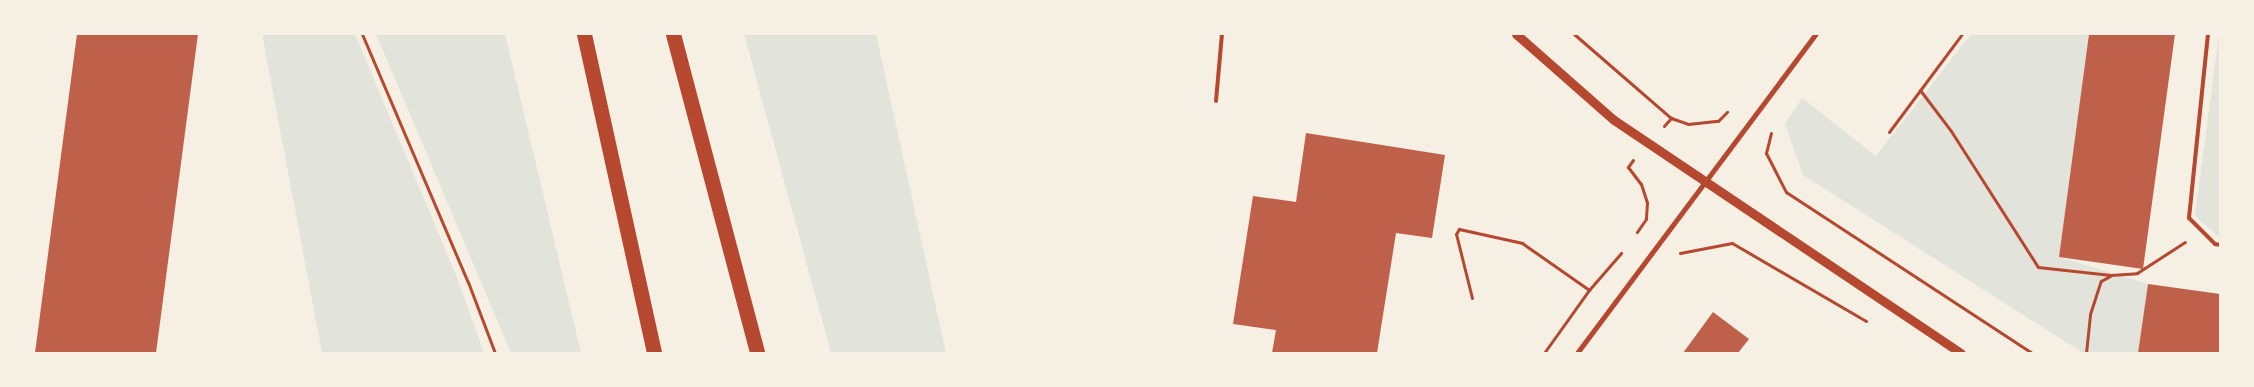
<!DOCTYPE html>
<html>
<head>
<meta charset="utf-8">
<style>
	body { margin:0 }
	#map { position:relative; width:2254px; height:387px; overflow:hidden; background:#f6efe4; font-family:Merriweather,serif }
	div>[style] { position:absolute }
	.green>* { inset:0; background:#e2e4dc }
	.building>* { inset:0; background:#bf614a }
	.path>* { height:3px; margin:-1.5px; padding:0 1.5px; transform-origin:1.5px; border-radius:1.5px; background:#b5482f }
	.service>* { height:4px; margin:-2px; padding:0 2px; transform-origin:2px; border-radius:2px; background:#b5482f }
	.minor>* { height:5px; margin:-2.5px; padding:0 2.5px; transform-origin:2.5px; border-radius:2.5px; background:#b5482f }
	.tertiary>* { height:9px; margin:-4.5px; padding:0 4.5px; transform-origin:4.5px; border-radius:4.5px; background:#b5482f }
	.motorway>* { height:15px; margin:-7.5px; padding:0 7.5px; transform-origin:7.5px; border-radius:7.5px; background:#b5482f }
	span { translate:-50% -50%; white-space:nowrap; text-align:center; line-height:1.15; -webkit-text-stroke:5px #f6efe4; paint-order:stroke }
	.frame { position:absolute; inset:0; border:35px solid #f6efe4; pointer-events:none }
</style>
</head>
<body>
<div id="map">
	<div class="green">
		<div style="clip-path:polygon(262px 34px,355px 34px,456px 275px,484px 353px,322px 353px)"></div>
		<div style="clip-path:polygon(376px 34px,505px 34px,581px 353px,511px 353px)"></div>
		<div style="clip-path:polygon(744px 34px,876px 34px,946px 353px,831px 353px)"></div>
		<div style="clip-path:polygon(1971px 34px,2089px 34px,2059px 257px,2148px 284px,2138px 353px,2083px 353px,1803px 175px,1785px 124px,1802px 98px,1876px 156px)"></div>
		<div style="clip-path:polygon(2219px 34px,2220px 34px,2220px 238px,2195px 216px)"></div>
	</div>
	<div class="building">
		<div style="clip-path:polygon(77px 34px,198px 34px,156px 353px,35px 353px)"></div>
		<div style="clip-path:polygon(2089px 34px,2175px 34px,2143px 269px,2059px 257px)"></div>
		<div style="clip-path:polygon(1306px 133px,1445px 155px,1432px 238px,1396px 233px,1377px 353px,1272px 353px,1276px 330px,1233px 324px,1253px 196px,1296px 202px)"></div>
		<div style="clip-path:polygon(2148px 284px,2220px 294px,2220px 353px,2138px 353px)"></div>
		<div style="clip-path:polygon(1713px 312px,1749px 339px,1738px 353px,1683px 353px)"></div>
	</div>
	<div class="path">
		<div style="left:362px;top:34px;width:270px;rotate:66.9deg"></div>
		<div style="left:468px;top:282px;width:76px;rotate:69.2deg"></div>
		<div style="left:1574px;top:34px;width:128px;rotate:40.9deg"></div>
		<div style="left:1671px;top:118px;width:18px;rotate:19deg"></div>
		<div style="left:1688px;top:124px;width:30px;rotate:-6deg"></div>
		<div style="left:1718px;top:121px;width:13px;rotate:-45deg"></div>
		<div style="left:1920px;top:90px;width:51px;rotate:52.9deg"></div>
		<div style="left:1951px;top:131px;width:161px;rotate:57.4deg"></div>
		<div style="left:2038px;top:267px;width:73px;rotate:6.3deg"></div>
		<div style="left:2111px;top:275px;width:26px;rotate:-4deg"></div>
		<div style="left:2137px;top:273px;width:57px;rotate:-32.9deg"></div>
		<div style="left:1664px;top:126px;width:11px;rotate:-49deg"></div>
		<div style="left:1889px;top:132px;width:122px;rotate:-53.3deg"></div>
		<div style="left:1771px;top:133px;width:21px;rotate:104deg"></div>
		<div style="left:1766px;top:153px;width:44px;rotate:62.9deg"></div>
		<div style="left:1786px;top:192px;width:294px;rotate:33.2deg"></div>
		<div style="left:1633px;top:160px;width:9px;rotate:126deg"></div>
		<div style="left:1628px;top:167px;width:21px;rotate:53deg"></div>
		<div style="left:1641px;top:184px;width:20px;rotate:72deg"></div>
		<div style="left:1647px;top:203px;width:16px;rotate:94deg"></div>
		<div style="left:1646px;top:219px;width:16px;rotate:125deg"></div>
		<div style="left:1680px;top:253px;width:53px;rotate:-10.9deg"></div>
		<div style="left:1732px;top:243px;width:155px;rotate:30.2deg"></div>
		<div style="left:1472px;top:298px;width:66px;rotate:-104deg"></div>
		<div style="left:1456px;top:234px;width:6px;rotate:-59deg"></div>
		<div style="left:1459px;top:229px;width:65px;rotate:12.5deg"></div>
		<div style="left:1522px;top:243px;width:82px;rotate:35deg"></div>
		<div style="left:1544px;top:353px;width:77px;rotate:-54.5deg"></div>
		<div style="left:1589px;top:290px;width:49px;rotate:-49.1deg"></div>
		<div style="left:2086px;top:353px;width:39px;rotate:-84deg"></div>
		<div style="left:2090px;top:314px;width:35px;rotate:-72deg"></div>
		<div style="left:2101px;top:281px;width:10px;rotate:-29deg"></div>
	</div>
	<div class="service">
		<div style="left:2208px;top:34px;width:185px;rotate:95.9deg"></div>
		<div style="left:2189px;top:218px;width:37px;rotate:45deg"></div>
		<div style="left:2215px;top:244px;width:5px;rotate:11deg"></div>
		<div style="left:1216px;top:101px;width:67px;rotate:-84.9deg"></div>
	</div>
	<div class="minor">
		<div style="left:1577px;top:353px;width:399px;rotate:-53.2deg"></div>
	</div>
	<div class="tertiary">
		<div style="left:1516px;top:34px;width:130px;rotate:41.3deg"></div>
		<div style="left:1614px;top:120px;width:418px;rotate:33.9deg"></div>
	</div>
	<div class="motorway">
		<div style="left:584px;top:34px;width:327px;rotate:77.6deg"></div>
		<div style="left:673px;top:34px;width:330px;rotate:75.2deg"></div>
	</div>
	<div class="frame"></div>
</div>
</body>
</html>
